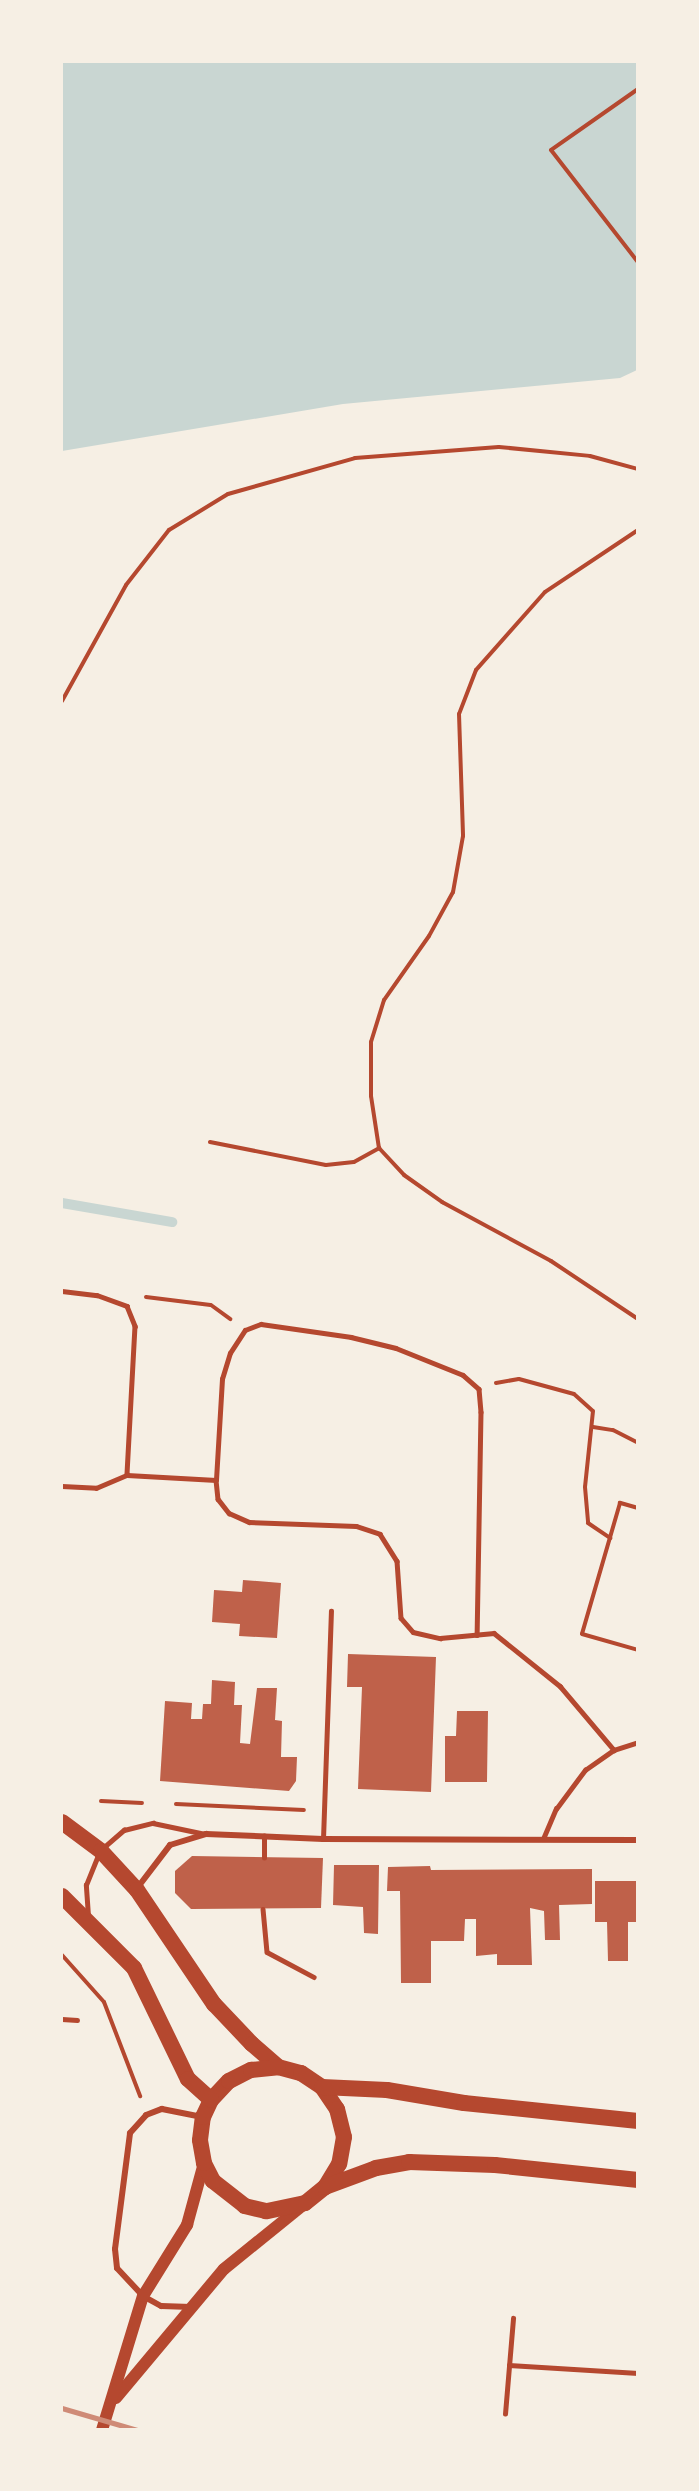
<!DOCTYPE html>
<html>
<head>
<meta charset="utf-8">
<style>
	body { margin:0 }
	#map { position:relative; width:699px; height:2491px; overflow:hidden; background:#f6efe4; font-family:"PT Sans",sans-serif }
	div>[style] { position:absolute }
	.water>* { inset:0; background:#c9d6d2 }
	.stream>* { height:10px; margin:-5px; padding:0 5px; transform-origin:5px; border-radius:5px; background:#c9d6d2 }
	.building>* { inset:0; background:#bf614a }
	.path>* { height:4px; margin:-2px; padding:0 2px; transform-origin:2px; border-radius:2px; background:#b5482f }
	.service>* { height:4.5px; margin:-2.25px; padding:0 2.25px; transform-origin:2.25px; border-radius:2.25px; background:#b5482f }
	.minor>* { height:6px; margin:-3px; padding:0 3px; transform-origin:3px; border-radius:3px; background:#b5482f }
	.secondary>* { height:12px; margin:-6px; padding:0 6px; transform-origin:6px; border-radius:6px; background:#b5482f }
	.trunk>* { height:16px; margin:-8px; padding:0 8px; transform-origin:8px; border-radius:8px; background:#b5482f }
	.rail>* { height:4.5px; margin:-2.25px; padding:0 2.25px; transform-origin:2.25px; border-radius:2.25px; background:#cf8b77 }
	span { translate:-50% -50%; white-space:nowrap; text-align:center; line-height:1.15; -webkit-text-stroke:5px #f6efe4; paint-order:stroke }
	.frame { position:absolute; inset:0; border:63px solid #f6efe4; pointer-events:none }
</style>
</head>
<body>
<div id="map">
	<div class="water">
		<div style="clip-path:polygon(62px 62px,637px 62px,637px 370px,620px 378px,343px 404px,62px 451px)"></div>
	</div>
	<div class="stream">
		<div style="left:62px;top:1203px;width:112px;rotate:9.8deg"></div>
	</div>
	<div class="building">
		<div style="clip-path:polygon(243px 1580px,281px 1583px,277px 1638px,239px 1636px,240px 1624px,212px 1622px,214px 1590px,242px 1592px)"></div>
		<div style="clip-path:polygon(348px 1654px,436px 1657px,431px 1792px,358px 1789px,362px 1687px,347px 1687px)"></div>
		<div style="clip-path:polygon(212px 1680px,235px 1682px,234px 1705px,242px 1705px,240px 1743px,250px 1744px,257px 1688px,277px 1688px,275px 1720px,282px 1721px,281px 1757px,297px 1757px,296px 1781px,289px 1791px,160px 1781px,165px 1701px,192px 1703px,191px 1719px,202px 1719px,203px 1704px,211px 1704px)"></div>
		<div style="clip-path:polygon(457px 1711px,488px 1711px,487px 1782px,445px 1782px,445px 1736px,456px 1736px)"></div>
		<div style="clip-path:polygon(192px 1856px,323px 1858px,321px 1908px,191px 1909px,175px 1893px,175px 1871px)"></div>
		<div style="clip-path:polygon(334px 1865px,379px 1865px,378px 1934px,364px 1933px,363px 1907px,333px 1905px)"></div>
		<div style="clip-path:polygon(430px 1866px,431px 1870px,592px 1869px,592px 1904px,559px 1905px,560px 1940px,545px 1940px,544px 1911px,530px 1908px,532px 1965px,497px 1965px,497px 1954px,476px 1956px,476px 1919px,465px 1919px,464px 1941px,431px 1941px,431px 1983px,401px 1983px,400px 1891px,387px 1891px,388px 1867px)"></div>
		<div style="clip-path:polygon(595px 1881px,638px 1881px,638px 1922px,628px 1922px,628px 1961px,608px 1961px,607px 1922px,595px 1922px)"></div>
	</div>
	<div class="path">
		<div style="left:638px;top:89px;width:106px;rotate:145deg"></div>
		<div style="left:551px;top:150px;width:142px;rotate:52.2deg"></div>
		<div style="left:638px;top:530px;width:112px;rotate:146.3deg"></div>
		<div style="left:545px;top:592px;width:104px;rotate:131.5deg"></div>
		<div style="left:476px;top:670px;width:47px;rotate:111.1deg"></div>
		<div style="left:459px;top:714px;width:122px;rotate:88.1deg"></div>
		<div style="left:463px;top:836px;width:57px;rotate:100.1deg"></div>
		<div style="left:453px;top:892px;width:50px;rotate:118.6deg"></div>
		<div style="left:429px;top:936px;width:78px;rotate:125.1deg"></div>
		<div style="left:384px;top:1000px;width:44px;rotate:107.2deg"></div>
		<div style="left:371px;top:1042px;width:54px;rotate:90deg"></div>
		<div style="left:371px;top:1096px;width:53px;rotate:81.3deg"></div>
		<div style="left:379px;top:1148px;width:37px;rotate:47deg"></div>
		<div style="left:404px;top:1175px;width:47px;rotate:35.4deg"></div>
		<div style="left:442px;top:1202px;width:124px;rotate:28.4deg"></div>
		<div style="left:551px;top:1261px;width:105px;rotate:33.7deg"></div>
		<div style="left:62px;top:701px;width:132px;rotate:-61.1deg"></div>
		<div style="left:126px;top:585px;width:70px;rotate:-52deg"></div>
		<div style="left:169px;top:530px;width:69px;rotate:-31.4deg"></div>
		<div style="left:228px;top:494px;width:132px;rotate:-15.8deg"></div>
		<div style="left:355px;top:458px;width:144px;rotate:-4.4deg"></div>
		<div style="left:499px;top:447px;width:91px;rotate:5.6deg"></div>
		<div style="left:590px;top:456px;width:50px;rotate:15.2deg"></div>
		<div style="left:210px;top:1142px;width:118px;rotate:11.2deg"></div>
		<div style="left:326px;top:1165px;width:28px;rotate:-6deg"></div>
		<div style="left:354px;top:1162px;width:29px;rotate:-29deg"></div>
		<div style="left:146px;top:1297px;width:65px;rotate:7deg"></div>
		<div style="left:211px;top:1305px;width:24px;rotate:36deg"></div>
		<div style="left:496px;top:1383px;width:23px;rotate:-10deg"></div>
		<div style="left:519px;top:1379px;width:57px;rotate:15.3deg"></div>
		<div style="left:574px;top:1394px;width:25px;rotate:42deg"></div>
		<div style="left:593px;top:1411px;width:76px;rotate:96deg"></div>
		<div style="left:585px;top:1487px;width:36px;rotate:85deg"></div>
		<div style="left:588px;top:1523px;width:27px;rotate:34deg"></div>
		<div style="left:593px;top:1427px;width:20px;rotate:9deg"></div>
		<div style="left:613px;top:1430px;width:28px;rotate:27deg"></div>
		<div style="left:638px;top:1508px;width:19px;rotate:-164deg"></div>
		<div style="left:620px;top:1503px;width:136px;rotate:106.2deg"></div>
		<div style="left:582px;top:1634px;width:58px;rotate:15.9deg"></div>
		<div style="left:101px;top:1801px;width:41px;rotate:2.8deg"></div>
		<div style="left:176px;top:1804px;width:128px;rotate:2.7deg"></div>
		<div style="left:62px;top:1955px;width:63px;rotate:48.2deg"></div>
		<div style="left:104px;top:2002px;width:101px;rotate:69deg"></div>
	</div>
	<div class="service">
		<div style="left:62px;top:1291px;width:35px;rotate:7deg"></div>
		<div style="left:97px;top:1295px;width:32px;rotate:20deg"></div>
		<div style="left:127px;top:1306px;width:22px;rotate:68deg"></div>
		<div style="left:135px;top:1326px;width:149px;rotate:93.1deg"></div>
		<div style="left:216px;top:1480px;width:101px;rotate:-86.6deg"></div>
		<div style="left:222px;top:1379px;width:27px;rotate:-73deg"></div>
		<div style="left:230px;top:1353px;width:27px;rotate:-57deg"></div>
		<div style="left:245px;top:1330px;width:17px;rotate:-21deg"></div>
		<div style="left:261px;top:1324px;width:91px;rotate:8.2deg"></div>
		<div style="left:351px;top:1337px;width:46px;rotate:13.7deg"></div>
		<div style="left:396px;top:1348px;width:72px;rotate:21.9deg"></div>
		<div style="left:463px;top:1375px;width:21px;rotate:41deg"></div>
		<div style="left:479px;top:1389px;width:23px;rotate:85deg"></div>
		<div style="left:481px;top:1412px;width:223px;rotate:91deg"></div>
		<div style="left:62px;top:1486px;width:34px;rotate:3deg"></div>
		<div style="left:96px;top:1488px;width:34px;rotate:-23deg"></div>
		<div style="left:127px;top:1475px;width:89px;rotate:3.2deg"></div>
		<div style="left:216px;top:1480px;width:19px;rotate:84deg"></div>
		<div style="left:218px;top:1499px;width:18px;rotate:52deg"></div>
		<div style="left:229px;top:1513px;width:22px;rotate:24deg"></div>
		<div style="left:249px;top:1522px;width:107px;rotate:2.1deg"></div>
		<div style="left:356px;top:1526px;width:25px;rotate:18deg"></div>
		<div style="left:380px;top:1534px;width:32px;rotate:58deg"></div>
		<div style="left:397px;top:1561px;width:57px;rotate:86deg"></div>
		<div style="left:401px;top:1618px;width:18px;rotate:49deg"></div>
		<div style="left:413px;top:1632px;width:28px;rotate:13deg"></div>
		<div style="left:440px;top:1638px;width:54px;rotate:-5.3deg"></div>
		<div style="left:494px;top:1633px;width:85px;rotate:38.8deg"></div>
		<div style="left:560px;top:1686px;width:84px;rotate:49.8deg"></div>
		<div style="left:323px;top:1839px;width:228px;rotate:-88deg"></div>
		<div style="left:543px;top:1839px;width:33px;rotate:-67deg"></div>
		<div style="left:556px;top:1809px;width:49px;rotate:-53.4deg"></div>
		<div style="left:585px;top:1770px;width:35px;rotate:-35deg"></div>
		<div style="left:614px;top:1750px;width:25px;rotate:-18deg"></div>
		<div style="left:103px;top:1848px;width:28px;rotate:-41deg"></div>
		<div style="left:124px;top:1830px;width:30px;rotate:-14deg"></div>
		<div style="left:153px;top:1823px;width:53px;rotate:11.9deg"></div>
		<div style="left:264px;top:1858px;width:22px;rotate:-90deg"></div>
		<div style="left:263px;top:1909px;width:43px;rotate:84.7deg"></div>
		<div style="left:267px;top:1952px;width:53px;rotate:28deg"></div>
		<div style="left:88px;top:1916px;width:31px;rotate:-94deg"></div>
		<div style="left:86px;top:1885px;width:32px;rotate:-68deg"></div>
		<div style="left:62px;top:2019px;width:15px;rotate:4deg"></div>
		<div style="left:509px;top:2365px;width:129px;rotate:3.5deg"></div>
		<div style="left:505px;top:2414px;width:96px;rotate:-85.2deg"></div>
	</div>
	<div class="minor">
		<div style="left:138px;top:1887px;width:53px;rotate:-52.7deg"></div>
		<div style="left:170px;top:1845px;width:38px;rotate:-17deg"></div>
		<div style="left:206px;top:1834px;width:117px;rotate:2.4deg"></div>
		<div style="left:323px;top:1839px;width:315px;rotate:0.2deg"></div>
		<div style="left:191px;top:2307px;width:30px;rotate:-178deg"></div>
		<div style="left:161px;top:2306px;width:21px;rotate:-151deg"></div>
		<div style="left:143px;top:2296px;width:38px;rotate:-133deg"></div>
		<div style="left:117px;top:2268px;width:19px;rotate:-96deg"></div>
		<div style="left:115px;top:2249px;width:117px;rotate:-82.6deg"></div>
		<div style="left:130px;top:2133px;width:24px;rotate:-48deg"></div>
		<div style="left:146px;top:2115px;width:17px;rotate:-21deg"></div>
		<div style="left:162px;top:2109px;width:41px;rotate:11.3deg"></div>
	</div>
	<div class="secondary">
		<div style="left:116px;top:2398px;width:168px;rotate:-50.1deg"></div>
		<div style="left:224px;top:2269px;width:102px;rotate:-39deg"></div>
		<div style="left:102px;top:2430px;width:140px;rotate:-73deg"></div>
		<div style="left:143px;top:2296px;width:84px;rotate:-58.2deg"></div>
		<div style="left:187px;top:2225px;width:64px;rotate:-74.7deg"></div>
	</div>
	<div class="trunk">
		<div style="left:62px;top:1822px;width:49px;rotate:36.6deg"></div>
		<div style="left:101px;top:1851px;width:53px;rotate:47.3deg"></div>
		<div style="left:137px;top:1890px;width:138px;rotate:56deg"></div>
		<div style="left:214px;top:2004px;width:55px;rotate:46.5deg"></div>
		<div style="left:252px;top:2044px;width:35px;rotate:41deg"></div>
		<div style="left:278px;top:2067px;width:24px;rotate:15deg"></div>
		<div style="left:301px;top:2073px;width:25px;rotate:34deg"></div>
		<div style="left:322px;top:2087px;width:27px;rotate:56deg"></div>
		<div style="left:337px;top:2109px;width:29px;rotate:76deg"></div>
		<div style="left:344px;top:2137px;width:27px;rotate:100deg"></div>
		<div style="left:339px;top:2164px;width:27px;rotate:121deg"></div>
		<div style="left:325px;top:2187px;width:26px;rotate:141deg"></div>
		<div style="left:305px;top:2203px;width:40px;rotate:168deg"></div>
		<div style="left:266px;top:2211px;width:22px;rotate:-167deg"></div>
		<div style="left:245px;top:2206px;width:41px;rotate:-142deg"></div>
		<div style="left:213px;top:2181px;width:20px;rotate:-117deg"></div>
		<div style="left:204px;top:2163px;width:23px;rotate:-100deg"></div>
		<div style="left:200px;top:2140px;width:23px;rotate:-83deg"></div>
		<div style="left:203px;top:2117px;width:19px;rotate:-65deg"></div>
		<div style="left:211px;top:2100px;width:26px;rotate:-47deg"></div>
		<div style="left:229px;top:2081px;width:25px;rotate:-27deg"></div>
		<div style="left:251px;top:2070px;width:27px;rotate:-6deg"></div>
		<div style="left:62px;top:1896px;width:102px;rotate:45deg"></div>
		<div style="left:134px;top:1968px;width:123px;rotate:64.1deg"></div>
		<div style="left:188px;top:2079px;width:31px;rotate:42deg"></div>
		<div style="left:322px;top:2087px;width:65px;rotate:2.6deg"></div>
		<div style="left:387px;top:2090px;width:78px;rotate:9.6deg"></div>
		<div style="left:464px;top:2103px;width:175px;rotate:5.9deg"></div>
		<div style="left:325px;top:2187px;width:54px;rotate:-20.4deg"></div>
		<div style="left:376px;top:2168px;width:34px;rotate:-10deg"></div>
		<div style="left:409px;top:2162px;width:86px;rotate:2deg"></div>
		<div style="left:495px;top:2165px;width:144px;rotate:6deg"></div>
	</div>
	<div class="rail">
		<div style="left:62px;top:2408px;width:78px;rotate:16.3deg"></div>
	</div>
	<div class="frame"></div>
</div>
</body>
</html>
